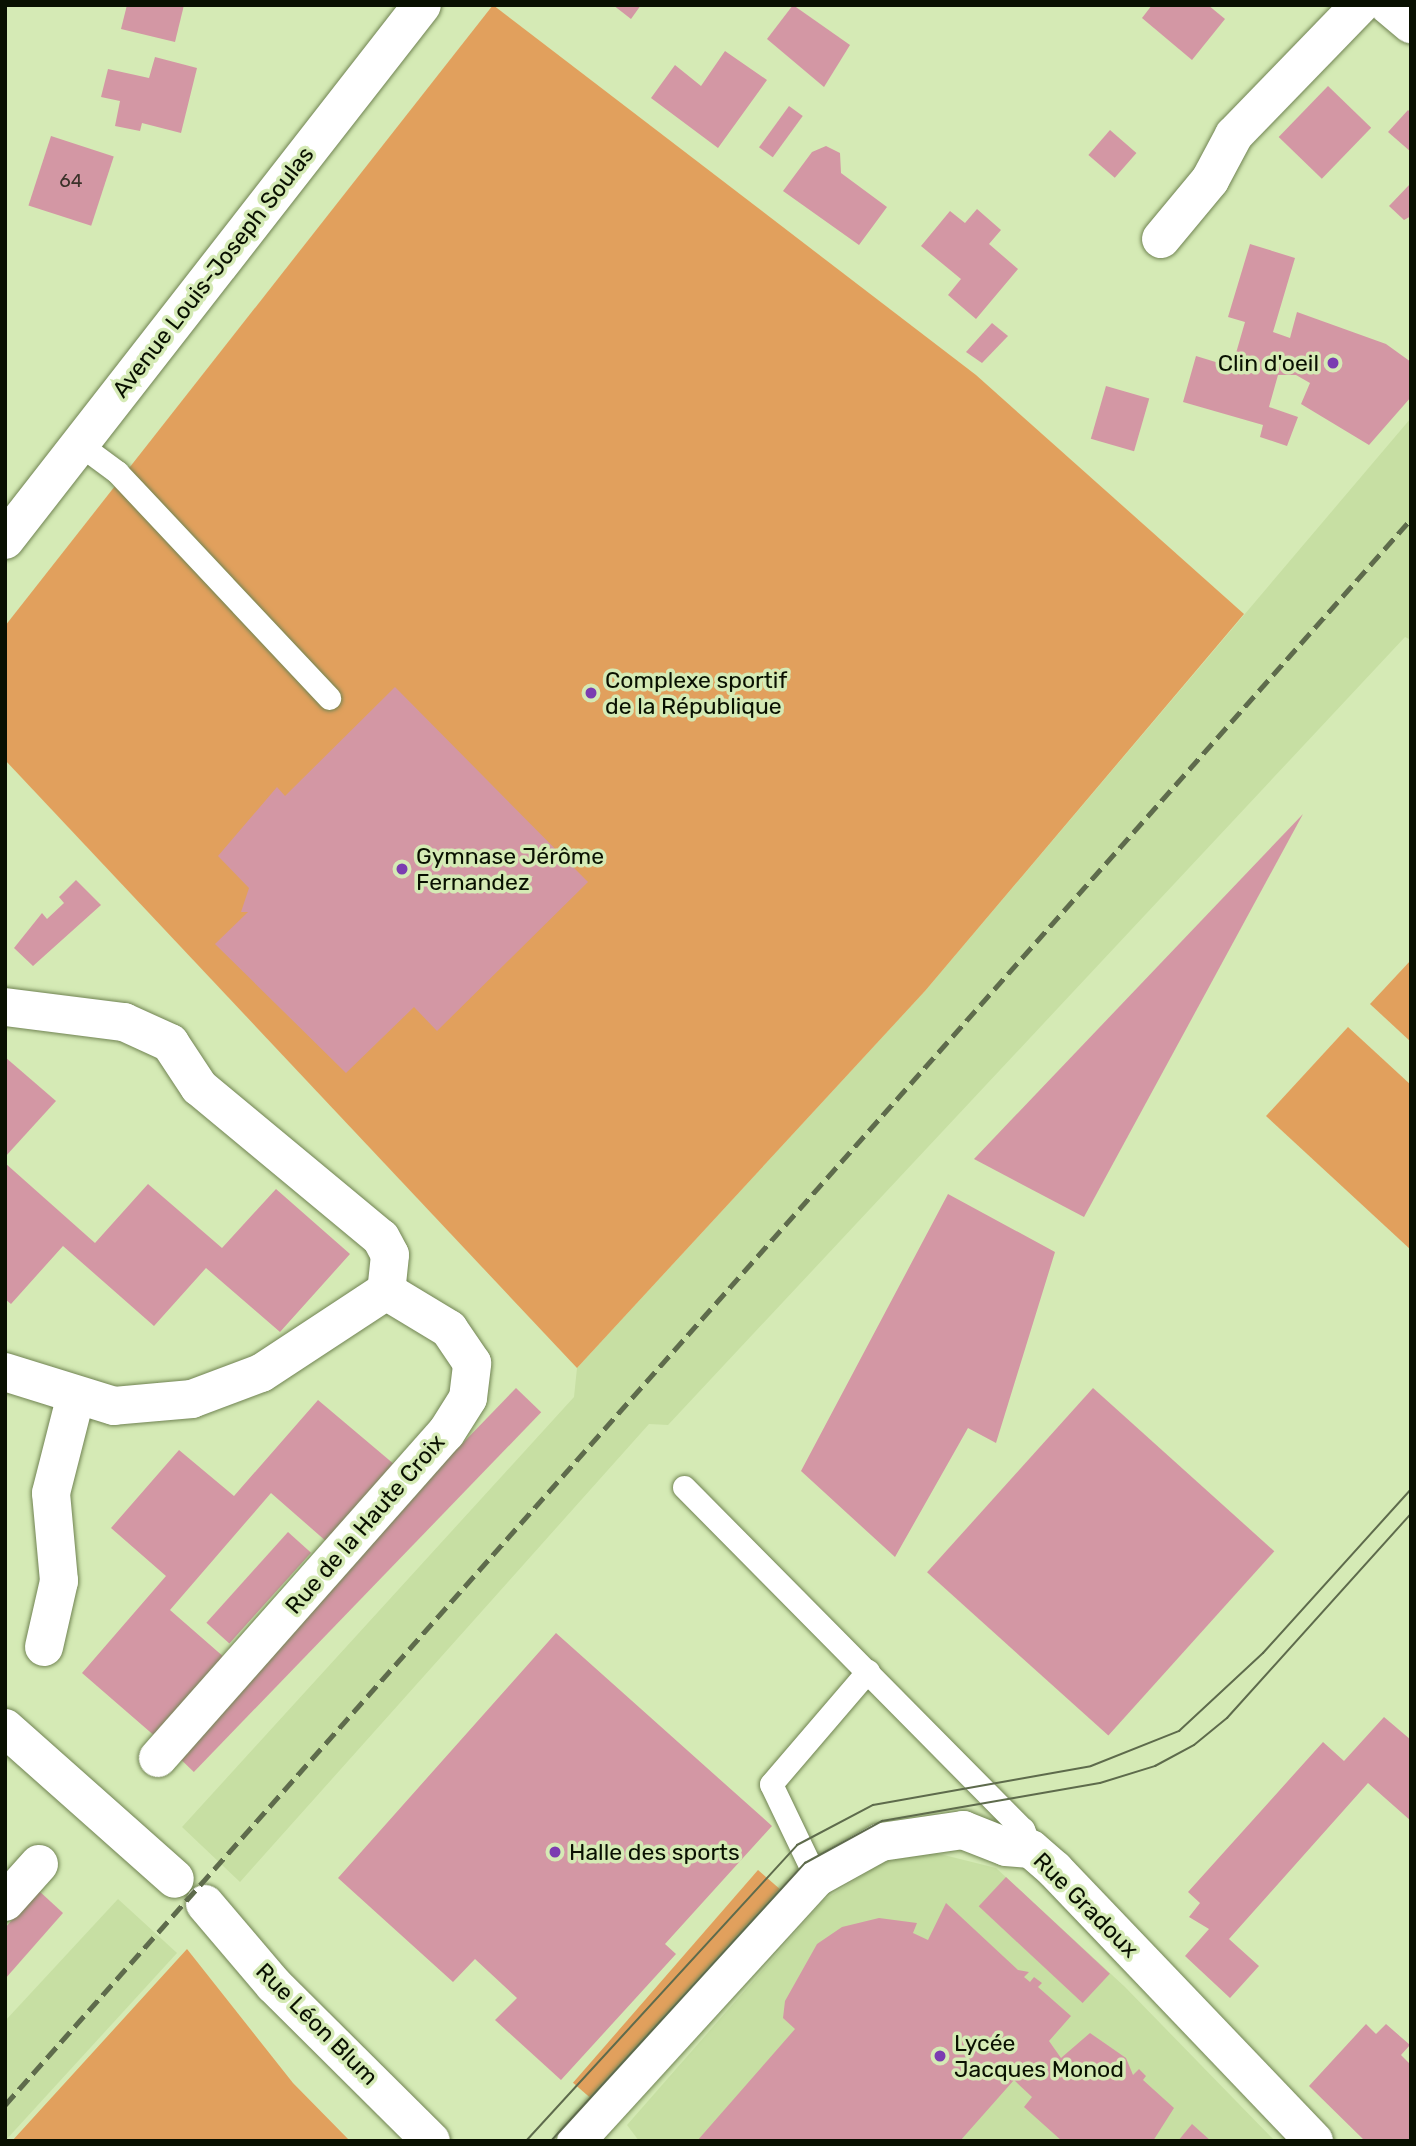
<!DOCTYPE html>
<html>
<head>
<meta charset="utf-8">
<style>
	body { margin:0 }
	#map { position:relative; width:1416px; height:2146px; overflow:hidden; background:#d5eab5; font-family:Rubik,sans-serif }
	div>[style] { position:absolute }
	[style*='--x'] { left:calc(var(--x)*1px); top:calc(var(--y)*1px); width:calc(var(--w)*1px); rotate:calc(var(--a)*1deg) }
	.built>* { inset:0; background:#c7dfa3 }
	.green>* { inset:0; background:#e1a05d; transform-origin:0 0 }
	.building>* { inset:0; background:#d397a4; transform-origin:0 0 }
	.roads { filter:drop-shadow(0 0 2px #708352) drop-shadow(0 0 2px #708352) }
	.service>* { height:23px; margin:-11.5px; padding:0 11.5px; transform-origin:11.5px; border-radius:11.5px; background:#fff }
	.minor>* { height:38px; margin:-19px; padding:0 19px; transform-origin:19px; border-radius:19px; background:#fff }
	.secondary>* { height:38px; margin:-19px; padding:0 19px; transform-origin:19px; border-radius:19px; background:#fff }
	.tram>* { height:2px; margin:-1px; padding:0 1px; transform-origin:1px; border-radius:1px; background:#5e6b4c }
	.rail>* { height:5px; margin-top:-2.5px; transform-origin:0; background:repeating-linear-gradient(90deg,#5e6b4c 0 14px,transparent 0 21px) }
	.dots>* { width:19px; height:19px; translate:-50% -50%; box-sizing:border-box; border:4px solid #d5eab5; border-radius:50% }
	span { translate:-50% -50%; white-space:nowrap; text-align:center; line-height:1.15; -webkit-text-stroke:7px #d5eab5; paint-order:stroke }
	.number-label { font-size:19px; color:#3c322a }
	.number-label span { -webkit-text-stroke-width:0 }
	.street-label { font-size:23px; color:#091001 }
	.poi-label { font-size:23px; color:#091001 }
	.right { translate:-100% -50%; text-align:right }
	.left { translate:0 -50%; text-align:left }
	.frame { position:absolute; inset:0; border:7px solid #091001; pointer-events:none }
</style>
</head>
<body>
<div id="map">
	<div class="built">
		<div style="clip-path:polygon(1411px 418px,1411px 640px,1405px 637px,668px 1425px,649px 1424px,240px 1882px,182px 1827px,574px 1397px,577px 1368px,925px 991px)"></div>
		<div style="clip-path:polygon(936px 1853px,996px 1868px,1125px 1987px,1275px 2141px,639px 2141px,627px 2125px,824px 1900px,885px 1861px)"></div>
		<div style="clip-path:polygon(118px 1899px,177px 1953px,5px 2141px,5px 2021px)"></div>
	</div>
	<div class="green">
		<div style="clip-path:polygon(493px 5px,976px 375px,1244px 614px,925px 991px,577px 1368px,5px 760px,5px 626px)"></div>
		<div style="clip-path:polygon(1411px 960px,1411px 1042px,1370px 1004px)"></div>
		<div style="clip-path:polygon(1348px 1027px,1411px 1085px,1411px 1250px,1266px 1116px)"></div>
		<div style="left:758px;top:1870px;width:35px;height:282px;rotate:41deg"></div>
		<div style="clip-path:polygon(187px 1949px,293px 2083px,350px 2141px,12px 2141px)"></div>
	</div>
	<div class="building">
		<div style="clip-path:polygon(127px 5px,184px 5px,175px 42px,121px 29px)"></div>
		<div style="clip-path:polygon(613px 5px,641px 5px,631px 19px)"></div>
		<div style="clip-path:polygon(793px 5px,850px 45px,824px 87px,767px 39px)"></div>
		<div style="clip-path:polygon(1152px 5px,1208px 5px,1225px 19px,1192px 60px,1142px 18px)"></div>
		<div style="clip-path:polygon(725px 51px,767px 80px,718px 148px,651px 98px,675px 65px,701px 86px)"></div>
		<div style="clip-path:polygon(155px 57px,197px 68px,181px 133px,142px 123px,140px 131px,115px 126px,120px 101px,101px 97px,108px 69px,149px 78px)"></div>
		<div style="left:1328px;top:86px;width:60px;height:71px;rotate:44deg"></div>
		<div style="left:789px;top:106px;width:17px;height:51px;rotate:36deg"></div>
		<div style="clip-path:polygon(1408px 110px,1411px 113px,1411px 152px,1388px 132px)"></div>
		<div style="left:1110px;top:130px;width:35px;height:33px;rotate:41deg"></div>
		<div style="left:51px;top:136px;width:66px;height:73px;rotate:18deg"></div>
		<div style="clip-path:polygon(826px 146px,840px 153px,841px 173px,887px 207px,859px 245px,783px 191px,812px 152px)"></div>
		<div style="clip-path:polygon(1411px 183px,1411px 216px,1404px 220px,1389px 206px)"></div>
		<div style="clip-path:polygon(977px 209px,1001px 230px,989px 244px,1018px 269px,976px 319px,948px 295px,961px 279px,921px 246px,950px 211px,965px 223px)"></div>
		<div style="clip-path:polygon(1250px 244px,1295px 258px,1273px 332px,1290px 338px,1297px 312px,1386px 344px,1411px 362px,1411px 397px,1369px 445px,1301px 404px,1310px 383px,1296px 375px,1278px 375px,1269px 407px,1298px 417px,1287px 446px,1260px 437px,1263px 425px,1183px 402px,1196px 356px,1232px 367px,1245px 322px,1228px 317px)"></div>
		<div style="clip-path:polygon(992px 323px,1008px 336px,982px 363px,966px 352px)"></div>
		<div style="left:1106px;top:386px;width:45px;height:55px;rotate:16deg"></div>
		<div style="clip-path:polygon(395px 687px,588px 882px,437px 1031px,414px 1007px,346px 1073px,215px 944px,248px 912px,241px 912px,249px 888px,218px 856px,277px 787px,285px 796px)"></div>
		<div style="clip-path:polygon(1303px 814px,1084px 1217px,974px 1159px)"></div>
		<div style="clip-path:polygon(76px 880px,101px 905px,33px 966px,14px 948px,42px 913px,47px 919px,64px 903px,59px 897px)"></div>
		<div style="clip-path:polygon(5px 1057px,56px 1101px,5px 1157px)"></div>
		<div style="clip-path:polygon(5px 1163px,95px 1243px,148px 1184px,222px 1248px,276px 1189px,350px 1254px,280px 1332px,206px 1268px,154px 1326px,63px 1246px,11px 1304px,5px 1299px)"></div>
		<div style="clip-path:polygon(948px 1194px,1055px 1252px,996px 1443px,968px 1428px,895px 1557px,801px 1471px)"></div>
		<div style="left:516px;top:1388px;width:35px;height:500px;rotate:44deg"></div>
		<div style="left:1093px;top:1388px;width:244px;height:248px;rotate:42deg"></div>
		<div style="clip-path:polygon(318px 1400px,395px 1465px,327px 1542px,271px 1493px,170px 1610px,225px 1658px,157px 1738px,82px 1673px,166px 1576px,111px 1528px,179px 1450px,234px 1496px)"></div>
		<div style="left:288px;top:1532px;width:31px;height:122px;rotate:42deg"></div>
		<div style="clip-path:polygon(556px 1633px,772px 1826px,665px 1944px,676px 1954px,561px 2080px,495px 2020px,517px 1998px,475px 1959px,453px 1982px,338px 1878px)"></div>
		<div style="clip-path:polygon(1384px 1717px,1411px 1740px,1411px 1821px,1368px 1783px,1229px 1939px,1259px 1966px,1230px 1998px,1185px 1956px,1209px 1929px,1189px 1917px,1200px 1903px,1188px 1892px,1323px 1742px,1344px 1761px)"></div>
		<div style="left:1006px;top:1877px;width:142px;height:40px;rotate:43deg"></div>
		<div style="clip-path:polygon(38px 1890px,63px 1913px,5px 1979px,5px 1928px)"></div>
		<div style="clip-path:polygon(946px 1903px,1018px 1970px,1029px 1972px,1024px 1977px,1030px 1982px,1034px 1977px,1042px 1983px,1038px 1987px,1071px 2016px,1049px 2041px,1061px 2058px,1090px 2033px,1126px 2058px,1133px 2075px,1139px 2069px,1146px 2076px,1143px 2080px,1174px 2108px,1153px 2141px,1062px 2141px,1024px 2107px,1032px 2097px,1014px 2080px,960px 2141px,697px 2141px,795px 2029px,783px 2018px,785px 2001px,817px 1944px,842px 1927px,879px 1918px,917px 1923px,913px 1933px,928px 1940px)"></div>
		<div style="clip-path:polygon(1366px 2024px,1376px 2034px,1386px 2024px,1410px 2045px,1401px 2055px,1411px 2065px,1411px 2141px,1365px 2141px,1309px 2086px)"></div>
		<div style="clip-path:polygon(1192px 2124px,1211px 2141px,1178px 2141px)"></div>
	</div>
	<div class="roads">
		<div class="service">
			<div style="--x:78;--y:443;--w:49;--a:36.6"></div>
			<div style="--x:117;--y:472;--w:310;--a:46.8"></div>
			<div style="--x:684;--y:1487;--w:482;--a:45.3"></div>
			<div style="--x:1023;--y:1829;--w:22;--a:68"></div>
			<div style="--x:816;--y:1878;--w:104;--a:-115.6"></div>
			<div style="--x:771;--y:1784;--w:149;--a:-49.4"></div>
		</div>
		<div class="minor">
			<div style="--x:1388;--y:5;--w:30;--a:40"></div>
			<div style="--x:1161;--y:239;--w:77;--a:-50.3"></div>
			<div style="--x:1210;--y:180;--w:51;--a:-61.9"></div>
			<div style="--x:1234;--y:135;--w:181;--a:-45.9"></div>
			<div style="--x:5;--y:1007;--w:120;--a:7.2"></div>
			<div style="--x:124;--y:1022;--w:51;--a:24.5"></div>
			<div style="--x:170;--y:1043;--w:53;--a:56.6"></div>
			<div style="--x:199;--y:1087;--w:236;--a:39.7"></div>
			<div style="--x:381;--y:1238;--w:19;--a:62"></div>
			<div style="--x:390;--y:1255;--w:36;--a:96"></div>
			<div style="--x:386;--y:1291;--w:149;--a:146.7"></div>
			<div style="--x:261;--y:1373;--w:74;--a:159.4"></div>
			<div style="--x:192;--y:1399;--w:78;--a:174.9"></div>
			<div style="--x:114;--y:1406;--w:114;--a:-162.7"></div>
			<div style="--x:44;--y:1647;--w:68;--a:-77.2"></div>
			<div style="--x:59;--y:1581;--w:88;--a:-95.2"></div>
			<div style="--x:51;--y:1493;--w:97;--a:-75.7"></div>
			<div style="--x:5;--y:1728;--w:227;--a:41.6"></div>
			<div style="--x:158;--y:1758;--w:434;--a:-48.5"></div>
			<div style="--x:446;--y:1433;--w:41;--a:-57.8"></div>
			<div style="--x:468;--y:1398;--w:35;--a:-83"></div>
			<div style="--x:472;--y:1363;--w:41;--a:-124.1"></div>
			<div style="--x:449;--y:1329;--w:74;--a:-148.9"></div>
			<div style="--x:5;--y:1902;--w:51;--a:-48.2"></div>
			<div style="--x:205;--y:1904;--w:106;--a:49.6"></div>
			<div style="--x:274;--y:1985;--w:221;--a:44.8"></div>
			<div style="--x:576;--y:2141;--w:356;--a:-47.6"></div>
			<div style="--x:816;--y:1878;--w:74;--a:-29"></div>
			<div style="--x:881;--y:1842;--w:83;--a:-8.3"></div>
			<div style="--x:963;--y:1830;--w:46;--a:21.6"></div>
			<div style="--x:1006;--y:1847;--w:25;--a:5"></div>
			<div style="--x:1031;--y:1849;--w:32;--a:41"></div>
			<div style="--x:1055;--y:1870;--w:375;--a:46.3"></div>
		</div>
		<div class="secondary">
			<div style="--x:5;--y:540;--w:678;--a:-52.07"></div>
		</div>
	</div>
	<div class="tram">
		<div style="--x:526;--y:2141;--w:401;--a:-47.5"></div>
		<div style="--x:797;--y:1845;--w:86;--a:-27.8"></div>
		<div style="--x:873;--y:1805;--w:221;--a:-10.1"></div>
		<div style="--x:1091;--y:1766;--w:95;--a:-21.7"></div>
		<div style="--x:1179;--y:1731;--w:115;--a:-42.9"></div>
		<div style="--x:1263;--y:1653;--w:221;--a:-47.9"></div>
		<div style="--x:551;--y:2141;--w:377;--a:-47.6"></div>
		<div style="--x:805;--y:1863;--w:88;--a:-28.6"></div>
		<div style="--x:882;--y:1821;--w:221;--a:-9.9"></div>
		<div style="--x:1100;--y:1783;--w:58;--a:-17.2"></div>
		<div style="--x:1155;--y:1766;--w:44;--a:-28.3"></div>
		<div style="--x:1194;--y:1745;--w:43;--a:-39.3"></div>
		<div style="--x:1227;--y:1718;--w:275;--a:-48"></div>
	</div>
	<div class="rail">
		<div style="--x:5;--y:2105;--w:2119;--a:-48.44"></div>
	</div>
	<div class="dots">
		<div style="left:1333px;top:363px;background:#7b3cb1"></div>
		<div style="left:591px;top:693px;background:#7b3cb1"></div>
		<div style="left:402px;top:869px;background:#7b3cb1"></div>
		<div style="left:555px;top:1852px;background:#7b3cb1"></div>
		<div style="left:940px;top:2056px;background:#7b3cb1"></div>
	</div>
	<div class="number-label">
		<span style="left:71px;top:181px">64</span>
	</div>
	<div class="street-label">
		<span style="left:213px;top:272px;rotate:-52deg">Avenue Louis-Joseph Soulas</span>
		<span style="left:365px;top:1524px;rotate:-49deg">Rue de la Haute Croix</span>
		<span style="left:1086px;top:1905px;rotate:45deg">Rue Gradoux</span>
		<span style="left:317px;top:2024px;rotate:45deg">Rue Léon Blum</span>
	</div>
	<div class="poi-label">
		<span class="right" style="left:1319px;top:363px">Clin d'oeil</span>
		<span class="left" style="left:605px;top:693px">Complexe sportif<br>de la République</span>
		<span class="left" style="left:416px;top:869px">Gymnase Jérôme<br>Fernandez</span>
		<span class="left" style="left:569px;top:1852px">Halle des sports</span>
		<span class="left" style="left:954px;top:2056px">Lycée<br>Jacques Monod</span>
	</div>
	<div class="frame"></div>
</div>
</body>
</html>
